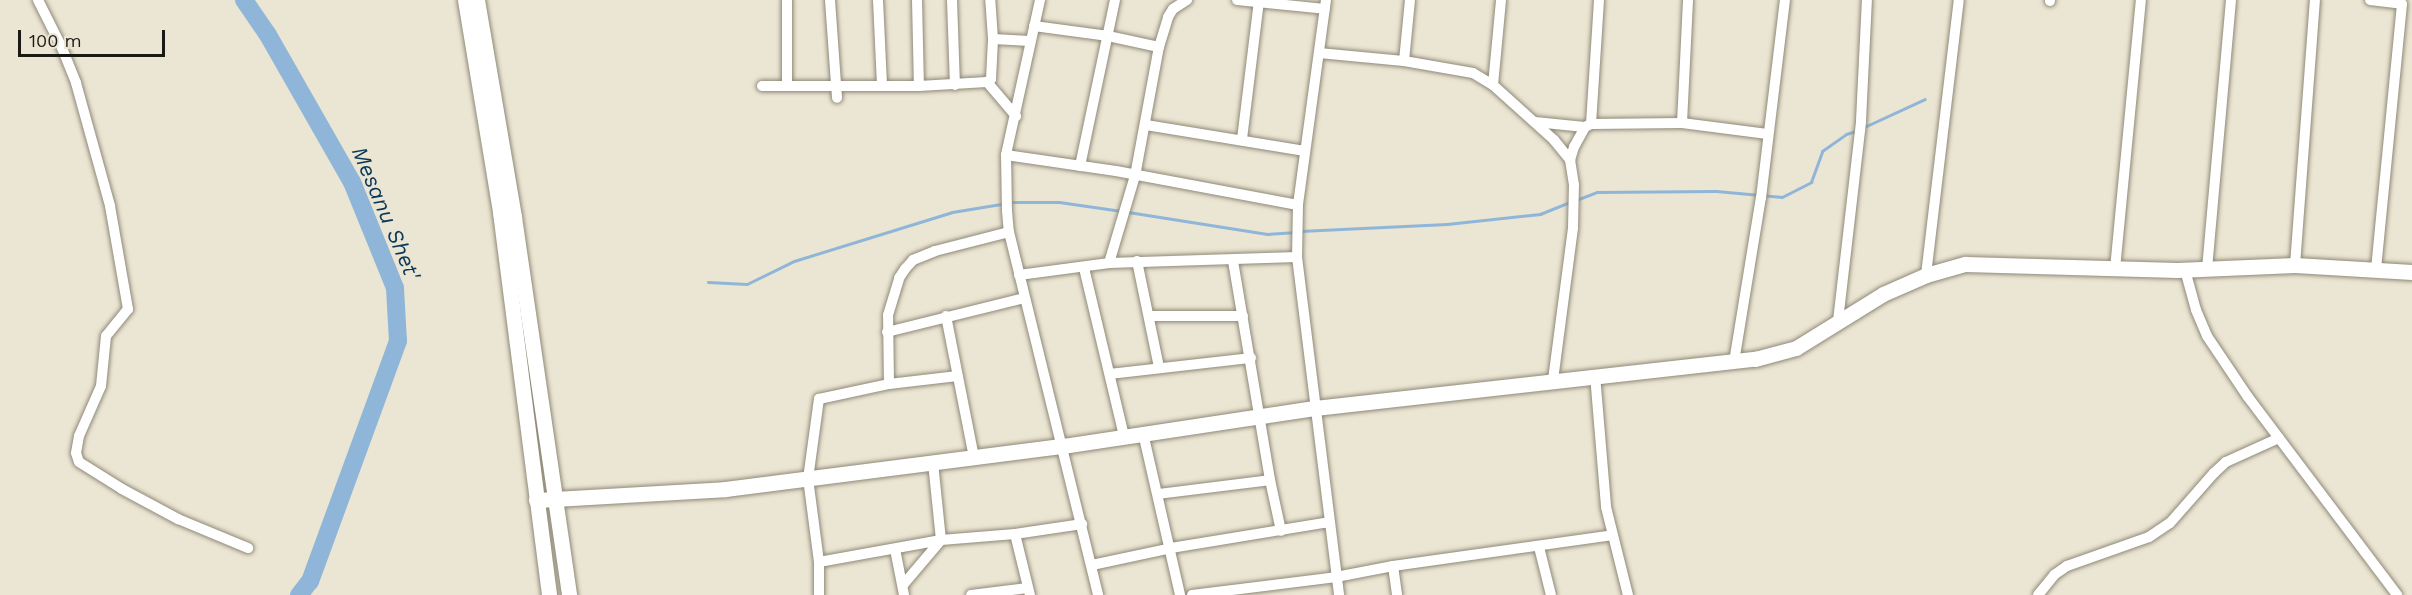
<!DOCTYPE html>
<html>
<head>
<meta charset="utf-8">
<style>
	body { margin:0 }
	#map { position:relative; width:2412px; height:595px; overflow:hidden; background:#ebe5d3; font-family:"Work Sans",sans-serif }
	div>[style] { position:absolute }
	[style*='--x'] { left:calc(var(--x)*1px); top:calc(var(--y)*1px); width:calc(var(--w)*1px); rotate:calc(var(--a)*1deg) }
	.stream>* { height:3px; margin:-1.5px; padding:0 1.5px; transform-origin:1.5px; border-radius:1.5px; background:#8fb6d8 }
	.river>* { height:18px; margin:-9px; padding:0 9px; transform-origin:9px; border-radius:9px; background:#8fb6d8 }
	.roads { filter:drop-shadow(0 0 2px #8f8979) drop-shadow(0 0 2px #8f8979) }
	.street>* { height:10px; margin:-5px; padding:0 5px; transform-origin:5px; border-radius:5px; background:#fff }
	.secondary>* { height:15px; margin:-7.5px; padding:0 7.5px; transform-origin:7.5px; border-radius:7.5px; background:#fff }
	span { translate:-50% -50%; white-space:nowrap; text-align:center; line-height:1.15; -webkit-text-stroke:4.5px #ebe5d3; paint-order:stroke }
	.water-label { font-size:22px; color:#0a3859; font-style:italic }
	.scale { position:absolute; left:18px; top:30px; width:147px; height:27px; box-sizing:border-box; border:3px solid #1b1913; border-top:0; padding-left:8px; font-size:18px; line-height:21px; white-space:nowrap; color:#1b1913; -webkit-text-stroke:4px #ebe5d3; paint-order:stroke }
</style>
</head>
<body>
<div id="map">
	<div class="stream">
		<div style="--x:1862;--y:128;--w:69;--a:-24.7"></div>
		<div style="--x:1576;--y:200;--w:22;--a:-21"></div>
		<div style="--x:1597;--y:192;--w:119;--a:-0.5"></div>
		<div style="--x:1716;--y:191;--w:66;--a:5.2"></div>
		<div style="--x:1782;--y:197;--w:33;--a:-27"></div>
		<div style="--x:1811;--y:182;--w:33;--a:-70"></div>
		<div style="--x:1822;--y:151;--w:29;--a:-35"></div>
		<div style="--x:1846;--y:134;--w:10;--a:-17"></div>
		<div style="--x:1128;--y:212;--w:141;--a:9"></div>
		<div style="--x:1267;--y:234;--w:26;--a:-4"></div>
		<div style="--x:1300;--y:231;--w:147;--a:-2.7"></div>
		<div style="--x:1447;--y:224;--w:94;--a:-6.1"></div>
		<div style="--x:1540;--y:214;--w:31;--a:-22"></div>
		<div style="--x:708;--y:282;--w:39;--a:3"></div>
		<div style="--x:747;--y:284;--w:52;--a:-26.1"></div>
		<div style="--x:794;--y:261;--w:165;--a:-17.2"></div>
		<div style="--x:952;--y:212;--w:62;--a:-9.3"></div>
		<div style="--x:1013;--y:202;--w:46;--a:0"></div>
		<div style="--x:1059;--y:202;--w:63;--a:8.3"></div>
	</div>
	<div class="river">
		<div style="--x:244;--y:0;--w:42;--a:55.6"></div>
		<div style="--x:268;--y:35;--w:169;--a:60.3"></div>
		<div style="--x:352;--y:182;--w:114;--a:67.9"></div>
		<div style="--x:395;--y:288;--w:53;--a:86.8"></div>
		<div style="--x:398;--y:341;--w:256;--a:110.1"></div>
		<div style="--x:310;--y:581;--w:18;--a:128"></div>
	</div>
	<div class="roads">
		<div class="street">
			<div style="--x:38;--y:0;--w:54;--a:63.4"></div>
			<div style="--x:62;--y:48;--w:38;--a:68"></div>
			<div style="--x:76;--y:83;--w:128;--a:74.5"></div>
			<div style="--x:110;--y:206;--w:105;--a:80.1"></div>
			<div style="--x:128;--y:309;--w:35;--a:129"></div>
			<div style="--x:106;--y:336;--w:50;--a:95.7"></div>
			<div style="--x:101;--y:386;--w:55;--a:113.7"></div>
			<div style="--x:79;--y:436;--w:17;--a:100"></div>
			<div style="--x:76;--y:453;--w:9;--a:72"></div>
			<div style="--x:79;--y:462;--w:51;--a:32.1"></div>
			<div style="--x:122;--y:489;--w:64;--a:28.2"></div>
			<div style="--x:178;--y:519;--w:76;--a:22.5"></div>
			<div style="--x:787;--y:0;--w:85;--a:90"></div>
			<div style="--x:830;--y:0;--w:98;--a:85.9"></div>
			<div style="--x:878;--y:0;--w:86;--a:87.3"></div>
			<div style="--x:917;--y:0;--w:86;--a:88.7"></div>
			<div style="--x:952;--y:0;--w:85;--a:88"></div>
			<div style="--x:1040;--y:0;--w:159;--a:102.4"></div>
			<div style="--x:1006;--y:155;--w:56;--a:89"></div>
			<div style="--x:1007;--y:211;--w:21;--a:85"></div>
			<div style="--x:1009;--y:232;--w:374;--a:76.2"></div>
			<div style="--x:1237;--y:0;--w:88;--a:5.8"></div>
			<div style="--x:1326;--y:0;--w:207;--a:97.8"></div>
			<div style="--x:1298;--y:205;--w:52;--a:91.1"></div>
			<div style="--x:1297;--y:257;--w:341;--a:82.9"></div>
			<div style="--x:2370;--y:0;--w:32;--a:7"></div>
			<div style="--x:2402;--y:4;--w:266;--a:95.6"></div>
			<div style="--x:2050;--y:1;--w:1;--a:-90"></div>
			<div style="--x:1034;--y:26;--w:75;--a:7.7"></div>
			<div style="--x:1108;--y:36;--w:52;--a:12.2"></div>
			<div style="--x:993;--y:39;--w:37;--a:3"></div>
			<div style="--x:1319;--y:53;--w:85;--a:5.4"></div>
			<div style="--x:1404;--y:61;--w:70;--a:9.9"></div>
			<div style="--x:1473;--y:73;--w:23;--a:31"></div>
			<div style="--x:1493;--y:85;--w:82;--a:42"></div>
			<div style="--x:1554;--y:140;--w:26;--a:51"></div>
			<div style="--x:1404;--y:61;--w:61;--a:-84.4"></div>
			<div style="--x:987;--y:82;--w:45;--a:49.5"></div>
			<div style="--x:1493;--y:85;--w:85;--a:-84.6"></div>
			<div style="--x:762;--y:86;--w:157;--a:0"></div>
			<div style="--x:919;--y:86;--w:68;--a:-3.4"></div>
			<div style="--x:987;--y:82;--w:5;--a:-37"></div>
			<div style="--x:991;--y:79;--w:40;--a:-87.1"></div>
			<div style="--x:993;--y:39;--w:39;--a:-94"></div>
			<div style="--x:1535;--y:122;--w:50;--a:5.7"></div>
			<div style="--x:1682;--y:123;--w:123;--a:-87.2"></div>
			<div style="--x:1591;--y:124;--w:124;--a:-86.3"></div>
			<div style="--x:1146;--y:125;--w:161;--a:9.3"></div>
			<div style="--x:1242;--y:139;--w:140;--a:-83"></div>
			<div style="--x:1006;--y:155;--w:111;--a:8.3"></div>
			<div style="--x:1116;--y:171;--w:185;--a:10.6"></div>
			<div style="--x:1080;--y:166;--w:170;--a:-78.1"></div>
			<div style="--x:1137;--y:261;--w:108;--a:78.3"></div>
			<div style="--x:1233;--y:261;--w:222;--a:80.4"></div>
			<div style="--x:1270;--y:480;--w:52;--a:77.8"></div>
			<div style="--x:1109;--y:263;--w:91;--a:-73.4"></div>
			<div style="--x:1135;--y:176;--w:131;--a:-79.5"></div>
			<div style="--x:1159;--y:47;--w:31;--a:-73"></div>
			<div style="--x:1168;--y:17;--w:9;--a:-58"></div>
			<div style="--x:1173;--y:9;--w:17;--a:-33"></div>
			<div style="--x:2295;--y:265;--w:266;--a:-85.7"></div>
			<div style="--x:1084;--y:268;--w:173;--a:76.6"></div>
			<div style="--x:2115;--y:269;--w:270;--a:-84.5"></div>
			<div style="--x:2207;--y:269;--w:270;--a:-84.9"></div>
			<div style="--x:2185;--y:270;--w:41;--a:74.6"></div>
			<div style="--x:2196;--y:310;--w:28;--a:67"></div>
			<div style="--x:2207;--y:336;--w:73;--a:56.1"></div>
			<div style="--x:2248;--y:397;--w:248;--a:53"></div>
			<div style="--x:1019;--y:275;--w:91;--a:-7.6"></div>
			<div style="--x:1109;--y:263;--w:188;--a:-1.8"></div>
			<div style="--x:1926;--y:275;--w:277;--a:-83.2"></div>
			<div style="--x:946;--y:316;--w:144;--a:78.8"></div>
			<div style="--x:1150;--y:316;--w:93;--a:0"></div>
			<div style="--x:1838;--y:321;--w:201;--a:-83.4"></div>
			<div style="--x:1861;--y:121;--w:121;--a:-87.2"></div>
			<div style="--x:887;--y:332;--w:141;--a:-13.9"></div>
			<div style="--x:1734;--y:362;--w:166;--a:-80.7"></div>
			<div style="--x:1761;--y:198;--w:199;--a:-83.1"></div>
			<div style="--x:1110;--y:374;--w:142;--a:-6.5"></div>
			<div style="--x:1595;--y:375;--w:132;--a:85.2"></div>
			<div style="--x:1606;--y:507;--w:91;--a:76"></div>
			<div style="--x:1553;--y:380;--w:153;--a:-82.5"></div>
			<div style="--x:1573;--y:228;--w:43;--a:-88.7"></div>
			<div style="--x:1574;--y:185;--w:25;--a:-99"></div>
			<div style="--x:1570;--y:160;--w:14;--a:-73"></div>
			<div style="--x:1574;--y:147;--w:23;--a:-61"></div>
			<div style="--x:1585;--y:127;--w:7;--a:-27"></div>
			<div style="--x:1591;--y:124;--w:91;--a:-0.6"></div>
			<div style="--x:1682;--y:123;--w:86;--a:7.4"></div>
			<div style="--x:889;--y:384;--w:69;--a:-90.8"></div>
			<div style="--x:888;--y:315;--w:39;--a:-73"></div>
			<div style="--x:899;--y:278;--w:11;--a:-56"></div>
			<div style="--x:905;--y:269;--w:12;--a:-48"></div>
			<div style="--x:913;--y:260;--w:24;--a:-22"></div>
			<div style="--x:935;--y:251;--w:76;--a:-14.4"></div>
			<div style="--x:1143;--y:433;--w:166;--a:77.1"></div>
			<div style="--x:1158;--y:494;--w:113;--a:-7.1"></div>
			<div style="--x:1015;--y:534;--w:63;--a:76.2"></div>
			<div style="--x:1539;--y:547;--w:49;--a:76"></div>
			<div style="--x:895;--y:549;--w:47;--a:78.9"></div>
			<div style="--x:819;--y:562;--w:124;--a:-10.2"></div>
			<div style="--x:941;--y:540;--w:74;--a:-4.6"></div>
			<div style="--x:1015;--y:534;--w:68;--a:-8.5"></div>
			<div style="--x:1092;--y:565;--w:81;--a:-12.1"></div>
			<div style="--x:1171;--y:548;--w:160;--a:-9.3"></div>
			<div style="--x:1393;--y:566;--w:29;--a:82"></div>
			<div style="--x:903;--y:585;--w:59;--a:-49.8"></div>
			<div style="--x:941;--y:540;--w:78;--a:-95.9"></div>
			<div style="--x:819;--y:595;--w:33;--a:-90"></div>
			<div style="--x:819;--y:562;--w:84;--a:-97.5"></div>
			<div style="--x:808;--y:479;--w:81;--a:-82.2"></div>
			<div style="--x:819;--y:399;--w:72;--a:-12.1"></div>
			<div style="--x:889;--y:384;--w:69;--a:-6.6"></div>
			<div style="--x:971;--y:595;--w:57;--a:-7"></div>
			<div style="--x:1192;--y:595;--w:145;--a:-7.1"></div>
			<div style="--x:1336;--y:577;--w:58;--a:-10.9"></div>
			<div style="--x:1393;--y:566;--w:222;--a:-8"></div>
			<div style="--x:2038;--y:595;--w:26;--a:-51"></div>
			<div style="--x:2054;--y:575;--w:16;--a:-35"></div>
			<div style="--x:2067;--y:566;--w:87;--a:-19.5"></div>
			<div style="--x:2149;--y:537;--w:25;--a:-34"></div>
			<div style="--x:2170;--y:523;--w:67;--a:-48.7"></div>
			<div style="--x:2214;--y:473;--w:16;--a:-43"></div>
			<div style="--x:2226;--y:462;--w:58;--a:-24.4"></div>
		</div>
		<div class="secondary">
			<div style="--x:465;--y:0;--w:215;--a:80.6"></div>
			<div style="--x:500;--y:212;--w:386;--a:82.7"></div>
			<div style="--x:477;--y:0;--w:220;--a:80.3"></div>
			<div style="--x:514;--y:217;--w:382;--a:81.7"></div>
			<div style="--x:536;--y:500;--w:189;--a:-3.3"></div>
			<div style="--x:725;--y:489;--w:341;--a:-7.3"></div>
			<div style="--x:1063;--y:446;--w:255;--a:-8.6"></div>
			<div style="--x:1315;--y:408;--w:443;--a:-6.4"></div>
			<div style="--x:1755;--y:359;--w:42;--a:-15"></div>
			<div style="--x:1796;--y:348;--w:102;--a:-31.8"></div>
			<div style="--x:1883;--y:294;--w:47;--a:-23.8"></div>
			<div style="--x:1926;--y:275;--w:41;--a:-15.8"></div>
			<div style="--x:1965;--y:264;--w:212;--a:1.6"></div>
			<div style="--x:2177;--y:270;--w:118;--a:-2.4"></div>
			<div style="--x:2295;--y:265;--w:117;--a:3.4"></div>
		</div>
	</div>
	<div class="water-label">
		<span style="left:386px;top:213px;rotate:67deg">Mesanu Shet'</span>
	</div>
	<div class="scale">100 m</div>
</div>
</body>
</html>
